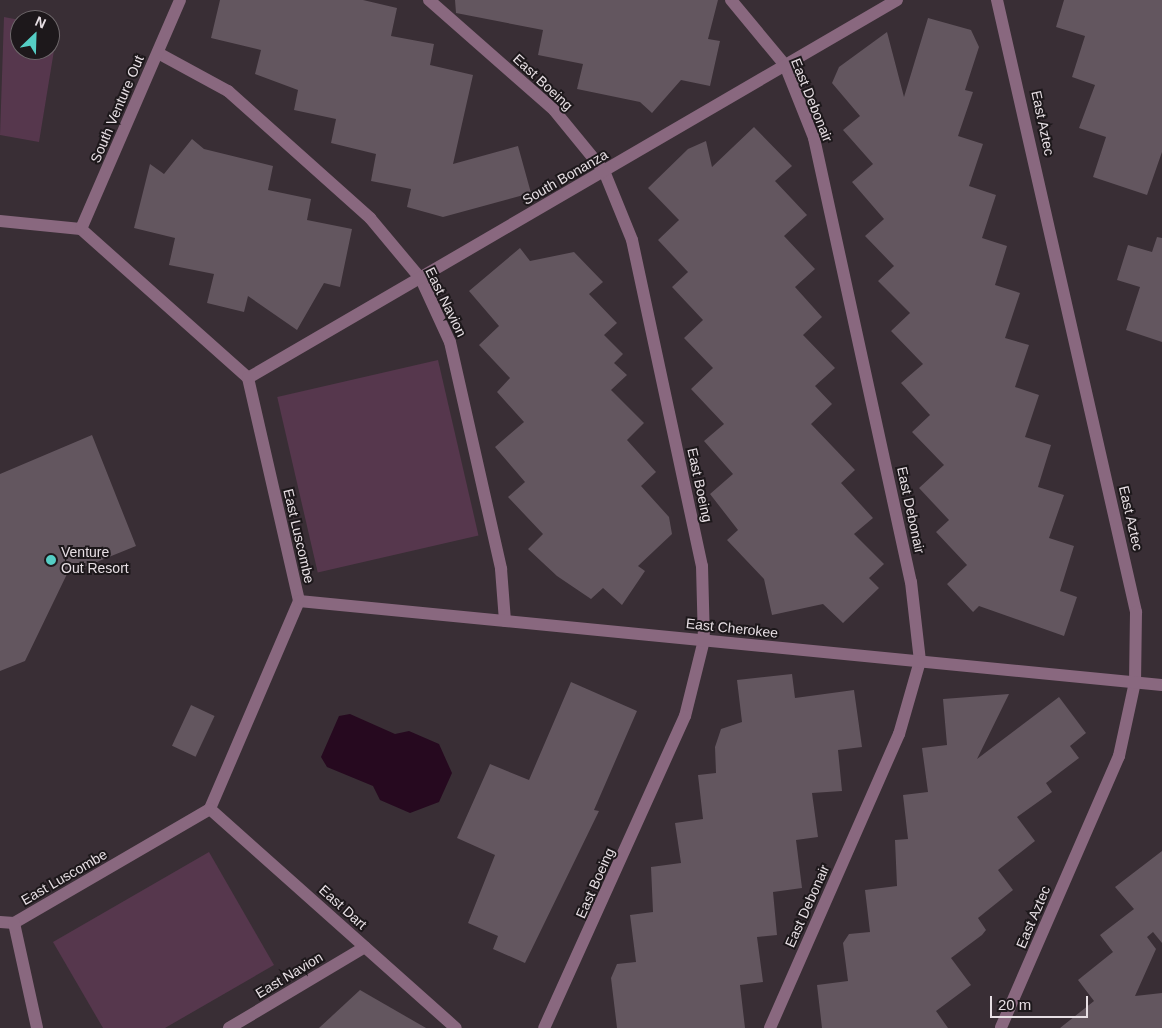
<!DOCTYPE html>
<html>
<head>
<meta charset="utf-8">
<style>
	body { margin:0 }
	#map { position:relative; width:1162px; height:1028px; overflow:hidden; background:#392e35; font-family:Arial,sans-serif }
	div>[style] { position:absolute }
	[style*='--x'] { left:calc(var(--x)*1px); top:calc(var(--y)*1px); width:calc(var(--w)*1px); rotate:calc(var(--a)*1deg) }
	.green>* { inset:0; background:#56374d; transform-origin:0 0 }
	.water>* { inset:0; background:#26091f }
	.building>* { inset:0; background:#63565f; transform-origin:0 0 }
	.minor>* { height:12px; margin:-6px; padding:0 6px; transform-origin:6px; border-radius:6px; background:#89687f }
	.dots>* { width:14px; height:14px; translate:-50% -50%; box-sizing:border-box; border:2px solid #1d181b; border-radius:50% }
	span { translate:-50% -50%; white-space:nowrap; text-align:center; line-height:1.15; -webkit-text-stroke:4px #1d181b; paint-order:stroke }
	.street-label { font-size:14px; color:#e7dfe4 }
	.poi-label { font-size:14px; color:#e7dfe4 }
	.left { translate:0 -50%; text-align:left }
	.north { position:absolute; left:10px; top:10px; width:50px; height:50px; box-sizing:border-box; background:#1d181b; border:1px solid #6e686b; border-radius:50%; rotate:24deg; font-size:14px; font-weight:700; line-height:20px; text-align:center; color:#e7dfe4 }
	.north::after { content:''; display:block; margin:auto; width:18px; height:22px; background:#55cec5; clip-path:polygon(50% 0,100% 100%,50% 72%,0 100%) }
	.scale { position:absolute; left:990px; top:996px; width:98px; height:22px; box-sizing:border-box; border:2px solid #e7dfe4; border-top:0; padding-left:6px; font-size:15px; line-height:18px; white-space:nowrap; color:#e7dfe4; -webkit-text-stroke:4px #1d181b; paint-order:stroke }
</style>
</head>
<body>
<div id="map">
	<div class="green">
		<div style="clip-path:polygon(4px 17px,20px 20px,20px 50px,50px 50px,50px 25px,58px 26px,39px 142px,0 135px)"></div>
		<div style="left:438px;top:360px;width:180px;height:165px;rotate:77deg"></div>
		<div style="clip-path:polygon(209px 852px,274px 965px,165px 1028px,103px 1028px,53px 942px)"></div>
	</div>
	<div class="water">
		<div style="clip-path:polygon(350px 714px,395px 734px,409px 731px,439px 744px,452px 773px,439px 802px,410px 813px,380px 800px,373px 786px,327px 767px,321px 757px,339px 716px)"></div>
	</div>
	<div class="building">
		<div style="clip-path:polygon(220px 0,363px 0,397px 8px,391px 36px,434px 44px,430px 65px,473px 75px,453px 164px,518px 146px,531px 193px,443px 217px,407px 207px,411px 189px,371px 181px,376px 154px,331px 143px,336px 119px,294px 110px,298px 90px,255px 74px,261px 50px,211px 38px)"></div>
		<div style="clip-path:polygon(455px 0,718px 0,708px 39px,720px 41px,710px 86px,681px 80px,652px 113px,640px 102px,577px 89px,583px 64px,538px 55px,543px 30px,456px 13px)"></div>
		<div style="clip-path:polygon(1064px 0,1162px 0,1162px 152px,1147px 195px,1093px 177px,1106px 137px,1079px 128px,1095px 85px,1072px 77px,1085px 36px,1056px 27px)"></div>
		<div style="clip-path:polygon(928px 18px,971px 30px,979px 47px,965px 90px,973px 92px,958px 136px,983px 144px,969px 186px,996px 195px,982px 238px,1007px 246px,995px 285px,1020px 293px,1005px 338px,1029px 345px,1015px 387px,1039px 395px,1025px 437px,1051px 445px,1038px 487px,1064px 495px,1049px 538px,1074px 546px,1060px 591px,1077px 597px,1064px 636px,979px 606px,973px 612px,947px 584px,967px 565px,936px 532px,949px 520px,919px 488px,944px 465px,912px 432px,930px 415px,901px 383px,923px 364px,891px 331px,910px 313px,878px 281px,894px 266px,865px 236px,884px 219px,852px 182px,873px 164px,843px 130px,860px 116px,832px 83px,839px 67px,887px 32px,904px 97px)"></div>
		<div style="clip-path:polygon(754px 127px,792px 166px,775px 181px,807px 215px,784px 236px,815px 269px,795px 287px,822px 317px,803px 335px,835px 368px,815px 386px,832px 404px,811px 424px,855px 470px,841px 483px,873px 518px,854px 534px,884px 564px,869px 578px,879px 588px,843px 623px,823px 604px,772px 615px,764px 579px,727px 540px,738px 530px,710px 494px,733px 474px,704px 441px,724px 424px,691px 389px,713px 368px,684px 338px,703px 320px,672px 287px,688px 272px,658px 240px,679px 220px,648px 188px,688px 149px,706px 141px,712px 167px)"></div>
		<div style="clip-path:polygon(192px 139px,204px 149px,273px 166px,268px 190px,311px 199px,307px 220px,352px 229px,340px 287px,324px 283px,297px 330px,248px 296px,244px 312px,207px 303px,214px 274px,169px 265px,175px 238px,134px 228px,150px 164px,164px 174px)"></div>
		<div style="clip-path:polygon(1157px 237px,1162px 238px,1162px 342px,1126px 330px,1140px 287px,1117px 280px,1128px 245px,1152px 252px)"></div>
		<div style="clip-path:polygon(520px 248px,530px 261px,574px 252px,603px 282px,589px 294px,617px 323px,604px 335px,623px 354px,614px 363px,627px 375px,611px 390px,644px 423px,627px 440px,656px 472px,641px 486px,669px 517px,672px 534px,638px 566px,645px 571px,622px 605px,603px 588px,591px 599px,557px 576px,528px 549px,543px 534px,508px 497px,525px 482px,495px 447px,524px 422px,497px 392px,510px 378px,479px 345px,499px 326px,469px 291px)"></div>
		<div style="clip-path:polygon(92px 435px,136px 546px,67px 574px,25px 661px,0 671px,0 474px)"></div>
		<div style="clip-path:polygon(792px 674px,795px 698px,854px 690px,862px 747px,838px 750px,842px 791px,812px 793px,818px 837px,796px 840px,802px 888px,773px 892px,777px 935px,757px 937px,763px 982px,740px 985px,745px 1028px,617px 1028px,611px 978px,617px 964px,636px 962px,630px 915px,653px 912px,651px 867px,681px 863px,675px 823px,703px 819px,698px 775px,716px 773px,715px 747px,721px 729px,742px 722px,737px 680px)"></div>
		<div style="clip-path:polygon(571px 682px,637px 711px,594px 810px,599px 811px,525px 963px,493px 949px,498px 936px,468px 923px,495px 855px,457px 838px,490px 764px,529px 780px)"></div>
		<div style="clip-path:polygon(1009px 694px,977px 759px,1059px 697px,1086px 733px,1070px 746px,1079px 758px,1046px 783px,1052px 792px,1017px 817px,1035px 841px,998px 870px,1013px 890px,978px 918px,986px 930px,982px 935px,951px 958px,971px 985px,936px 1011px,948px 1028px,822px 1028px,817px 985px,848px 981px,843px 943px,849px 934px,870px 932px,865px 890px,897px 886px,895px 840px,908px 839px,903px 795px,928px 792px,922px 748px,947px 745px,943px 699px)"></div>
		<div style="left:191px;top:705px;width:26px;height:45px;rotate:25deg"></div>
		<div style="clip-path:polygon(1162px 851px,1162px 943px,1153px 932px,1147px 937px,1156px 949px,1135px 996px,1162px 993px,1162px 1028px,1060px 1028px,1094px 1001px,1078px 980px,1113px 952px,1100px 935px,1134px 909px,1115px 887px)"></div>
		<div style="clip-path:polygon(360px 990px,426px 1028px,319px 1028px)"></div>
	</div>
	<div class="minor">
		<div style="--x:429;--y:0;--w:167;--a:41.3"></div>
		<div style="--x:554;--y:110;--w:79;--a:50.7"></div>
		<div style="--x:604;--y:171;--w:74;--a:67.9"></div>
		<div style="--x:632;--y:240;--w:333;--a:77.9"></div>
		<div style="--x:702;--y:566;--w:74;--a:88.5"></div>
		<div style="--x:704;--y:640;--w:78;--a:104"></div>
		<div style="--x:685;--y:716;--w:342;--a:114.3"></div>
		<div style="--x:731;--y:0;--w:85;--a:50.3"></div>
		<div style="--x:785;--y:65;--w:79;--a:68.3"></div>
		<div style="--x:814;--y:138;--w:454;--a:77.7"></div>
		<div style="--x:911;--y:582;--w:80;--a:83.5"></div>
		<div style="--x:920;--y:661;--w:76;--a:106"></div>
		<div style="--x:899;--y:734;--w:321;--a:113.7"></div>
		<div style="--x:997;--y:0;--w:628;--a:77.2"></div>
		<div style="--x:1136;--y:612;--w:70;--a:90.8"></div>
		<div style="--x:1135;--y:682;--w:76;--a:102.2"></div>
		<div style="--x:1119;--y:756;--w:296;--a:113.5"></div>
		<div style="--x:158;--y:53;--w:80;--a:28.5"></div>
		<div style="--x:228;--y:91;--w:191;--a:41.8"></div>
		<div style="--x:370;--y:218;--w:80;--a:50.1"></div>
		<div style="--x:421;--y:279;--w:69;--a:65.3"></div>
		<div style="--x:450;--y:342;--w:233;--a:77.3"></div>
		<div style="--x:501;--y:569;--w:52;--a:85.6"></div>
		<div style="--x:0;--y:221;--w:81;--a:5.6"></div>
		<div style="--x:81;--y:229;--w:224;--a:41.7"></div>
		<div style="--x:248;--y:378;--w:229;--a:77.1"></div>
		<div style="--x:299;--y:601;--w:226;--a:113.2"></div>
		<div style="--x:210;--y:809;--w:227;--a:149.8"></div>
		<div style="--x:14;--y:923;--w:14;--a:-176"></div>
		<div style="--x:81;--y:229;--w:249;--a:-66.6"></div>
		<div style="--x:248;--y:378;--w:751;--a:-30.22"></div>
		<div style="--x:299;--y:601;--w:867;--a:5.56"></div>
		<div style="--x:210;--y:809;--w:329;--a:41.7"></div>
		<div style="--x:14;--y:923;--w:107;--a:77.6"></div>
		<div style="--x:229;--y:1028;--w:158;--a:-30.8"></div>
	</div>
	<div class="dots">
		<div style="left:51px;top:560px;background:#55cec5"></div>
	</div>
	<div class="street-label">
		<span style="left:543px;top:82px;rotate:43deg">East Boeing</span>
		<span style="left:812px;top:100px;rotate:68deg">East Debonair</span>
		<span style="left:117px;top:109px;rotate:-67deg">South Venture Out</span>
		<span style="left:1043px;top:123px;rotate:78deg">East Aztec</span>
		<span style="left:565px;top:177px;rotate:-30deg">South Bonanza</span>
		<span style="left:446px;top:302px;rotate:64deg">East Navion</span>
		<span style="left:700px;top:485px;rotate:78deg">East Boeing</span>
		<span style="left:911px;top:510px;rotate:78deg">East Debonair</span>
		<span style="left:1131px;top:518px;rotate:77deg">East Aztec</span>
		<span style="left:299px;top:536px;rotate:77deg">East Luscombe</span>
		<span style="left:732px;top:628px;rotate:6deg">East Cherokee</span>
		<span style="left:64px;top:877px;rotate:-30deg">East Luscombe</span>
		<span style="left:595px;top:883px;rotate:-66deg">East Boeing</span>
		<span style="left:807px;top:906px;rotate:-66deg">East Debonair</span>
		<span style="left:343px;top:907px;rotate:42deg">East Dart</span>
		<span style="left:1033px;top:917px;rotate:-67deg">East Aztec</span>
		<span style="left:289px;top:975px;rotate:-31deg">East Navion</span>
	</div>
	<div class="poi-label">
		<span class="left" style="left:61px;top:560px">Venture<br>Out Resort</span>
	</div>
	<div class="north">N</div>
	<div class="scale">20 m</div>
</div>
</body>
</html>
